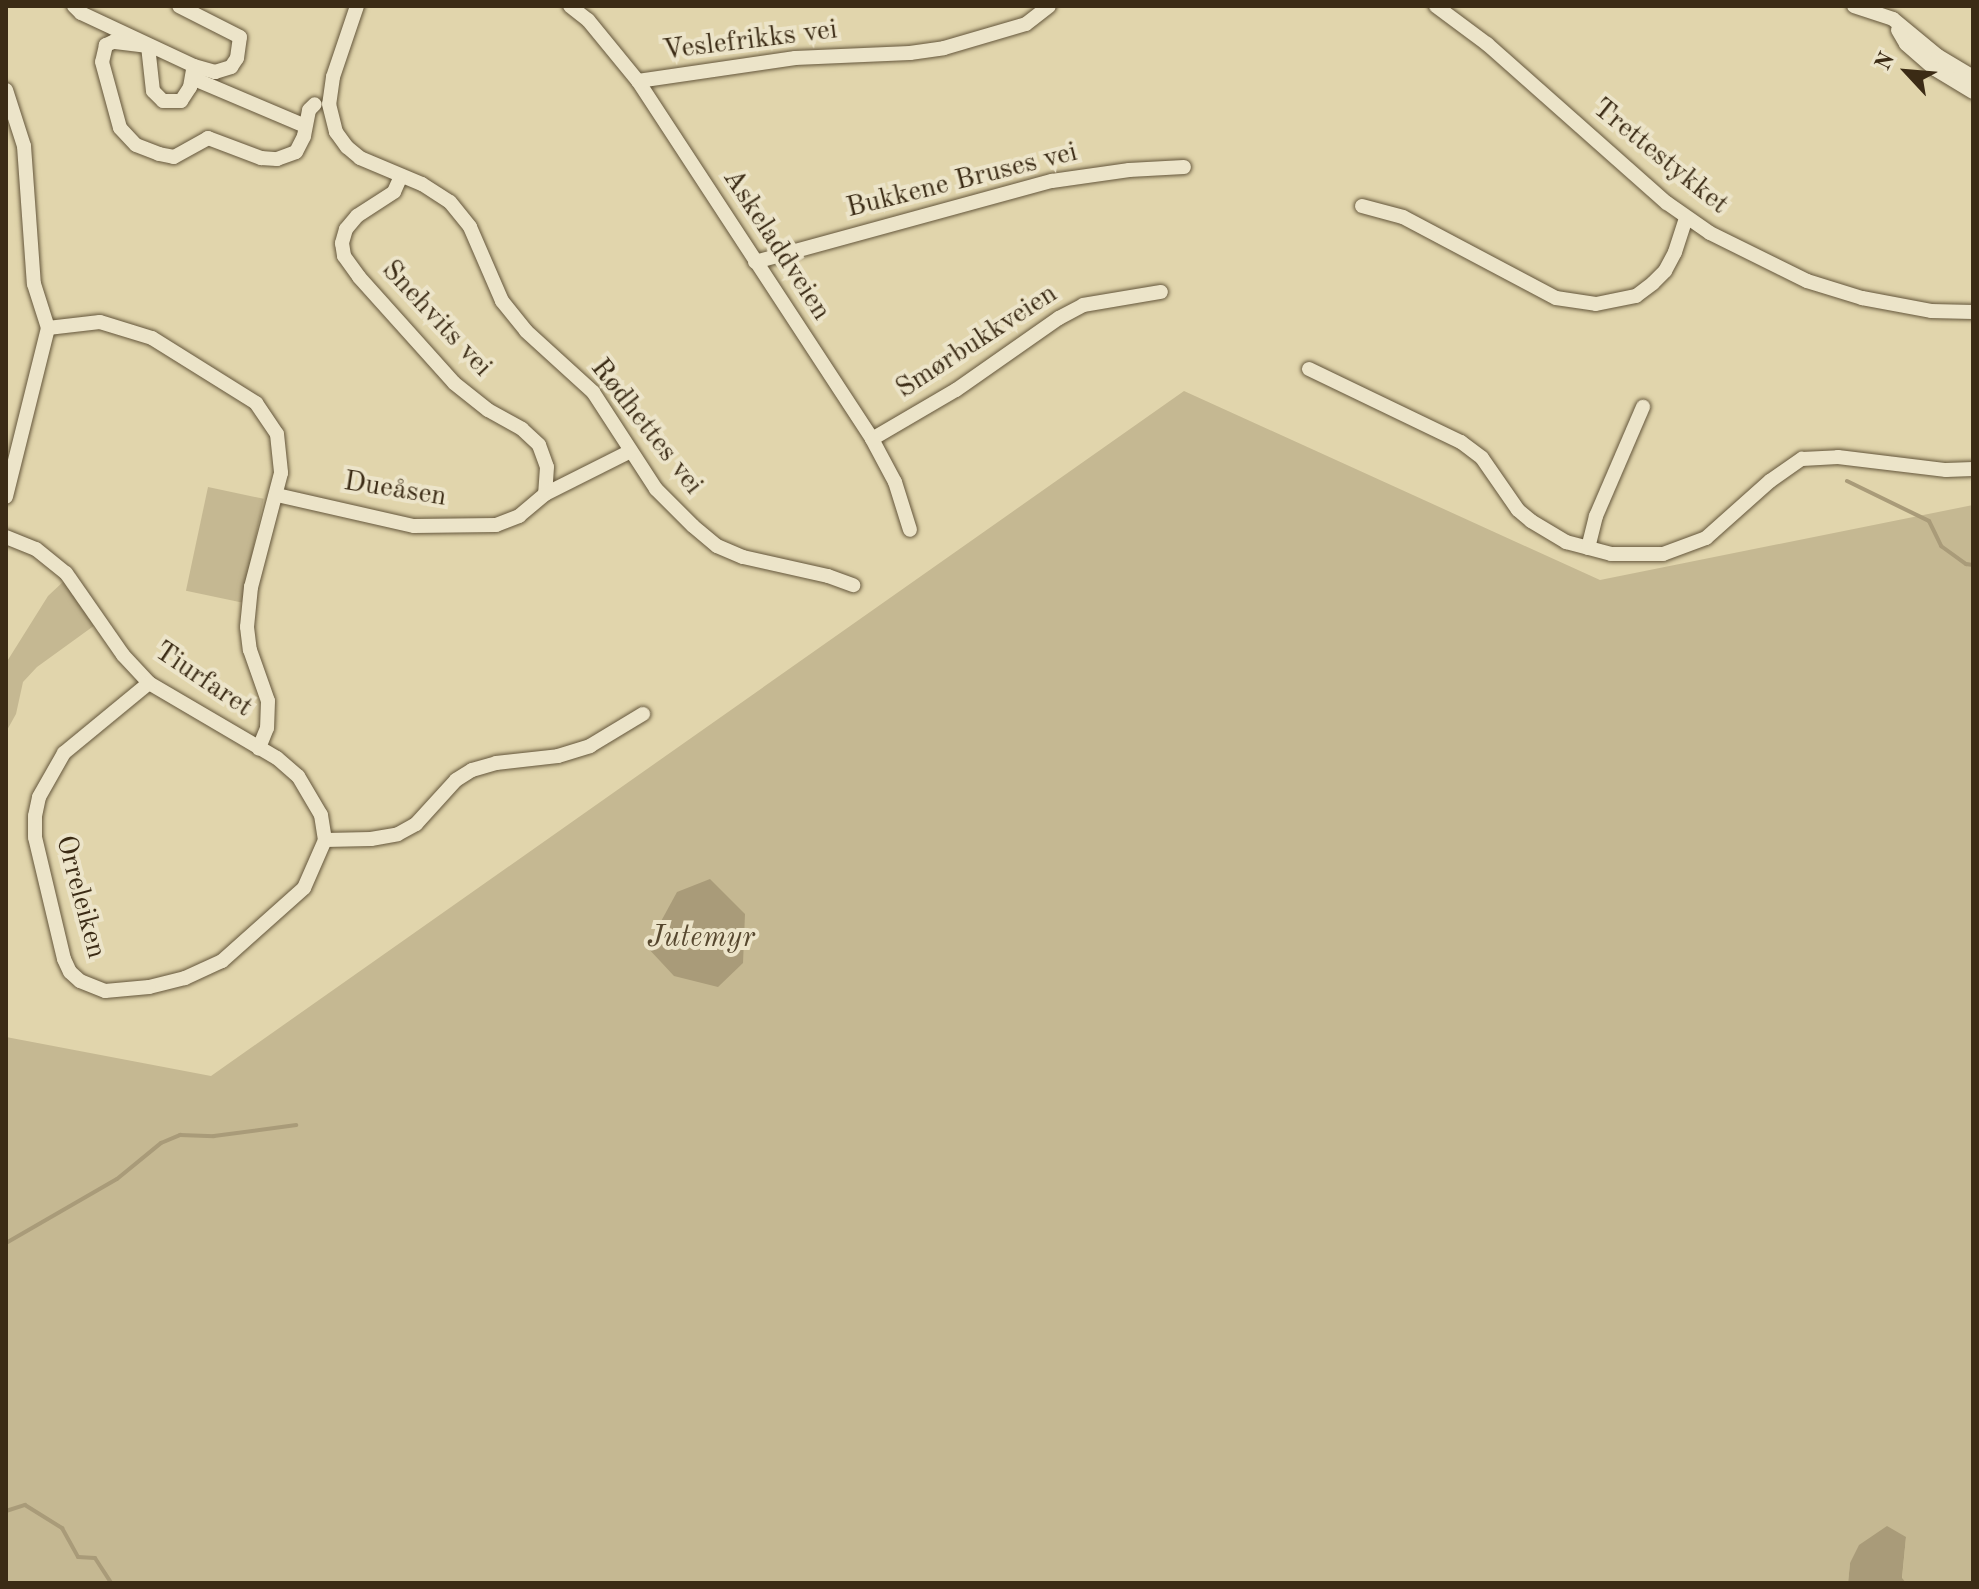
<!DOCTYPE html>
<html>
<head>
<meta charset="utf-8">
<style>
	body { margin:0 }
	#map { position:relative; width:1979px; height:1589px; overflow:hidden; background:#e1d5ac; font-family:"Old Standard TT",serif }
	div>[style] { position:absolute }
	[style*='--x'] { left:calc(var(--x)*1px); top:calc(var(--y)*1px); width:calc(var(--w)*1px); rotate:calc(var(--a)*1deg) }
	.green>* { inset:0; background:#c5b892; transform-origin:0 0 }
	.water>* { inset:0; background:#a99b79 }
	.stream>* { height:4px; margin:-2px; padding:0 2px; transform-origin:2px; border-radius:2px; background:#a99b79 }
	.roads { filter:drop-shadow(0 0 2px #64563b) drop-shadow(0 0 2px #64563b) }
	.street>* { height:14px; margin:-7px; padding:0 7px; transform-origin:7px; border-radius:7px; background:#ece4c9 }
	span { translate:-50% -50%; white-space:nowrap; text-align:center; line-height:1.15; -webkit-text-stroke:8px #ece4c9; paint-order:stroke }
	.street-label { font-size:28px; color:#3b2b15 }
	.water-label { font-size:30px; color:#56472e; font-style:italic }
	.frame { position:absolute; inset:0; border:8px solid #3b2b15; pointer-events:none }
	.north { position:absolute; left:1867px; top:32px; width:80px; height:80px; -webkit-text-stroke:6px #ece4c9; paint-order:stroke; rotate:296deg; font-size:22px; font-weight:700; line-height:32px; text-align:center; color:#3b2b15 }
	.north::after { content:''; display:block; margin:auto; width:28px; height:36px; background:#3b2b15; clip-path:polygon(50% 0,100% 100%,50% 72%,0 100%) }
</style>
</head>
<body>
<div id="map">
	<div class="green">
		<div style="clip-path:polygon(1184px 391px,1600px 580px,1973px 505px,1973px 1583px,1906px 1583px,1902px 1579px,1906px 1537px,1850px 1563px,1848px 1583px,6px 1583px,6px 1037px,211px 1076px)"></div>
		<div style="left:208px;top:487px;width:57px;height:106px;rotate:12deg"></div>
		<div style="clip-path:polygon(65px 580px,95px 625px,37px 667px,23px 682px,16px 714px,6px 732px,6px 663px,48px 596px)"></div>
	</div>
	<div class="water">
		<div style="clip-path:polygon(710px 879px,745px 914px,743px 963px,718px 987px,674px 976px,647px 947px,677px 892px)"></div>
		<div style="clip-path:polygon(1887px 1526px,1906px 1537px,1902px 1578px,1906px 1583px,1848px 1583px,1850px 1563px,1859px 1545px)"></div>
	</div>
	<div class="stream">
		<div style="--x:1847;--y:481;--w:91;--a:26"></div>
		<div style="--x:1929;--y:521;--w:28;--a:64"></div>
		<div style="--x:1941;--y:546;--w:31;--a:36"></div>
		<div style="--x:1966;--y:564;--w:7;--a:8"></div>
		<div style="--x:6;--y:1243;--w:128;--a:-30"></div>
		<div style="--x:117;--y:1179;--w:57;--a:-39.3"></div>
		<div style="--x:161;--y:1143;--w:21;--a:-23"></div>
		<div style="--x:180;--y:1135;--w:34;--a:2"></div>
		<div style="--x:214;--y:1136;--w:83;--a:-7.6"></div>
		<div style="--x:6;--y:1511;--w:20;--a:-18"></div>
		<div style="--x:25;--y:1505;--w:44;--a:31.9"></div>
		<div style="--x:62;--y:1528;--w:33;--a:61"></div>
		<div style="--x:78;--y:1557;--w:17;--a:3"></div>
		<div style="--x:95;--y:1558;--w:30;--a:57"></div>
	</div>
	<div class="roads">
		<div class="street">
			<div style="--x:74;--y:6;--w:10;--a:45"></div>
			<div style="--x:81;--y:13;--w:125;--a:25.1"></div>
			<div style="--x:194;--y:66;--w:22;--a:16"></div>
			<div style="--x:215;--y:72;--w:17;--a:-17"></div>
			<div style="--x:231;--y:67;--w:11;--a:-56"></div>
			<div style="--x:237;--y:58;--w:21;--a:-82"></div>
			<div style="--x:240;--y:37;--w:68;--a:-153.1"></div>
			<div style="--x:357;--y:6;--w:75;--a:108.7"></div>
			<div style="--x:333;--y:77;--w:27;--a:98"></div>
			<div style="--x:329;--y:104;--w:29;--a:76"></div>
			<div style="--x:336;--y:132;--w:19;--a:54"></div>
			<div style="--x:347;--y:147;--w:17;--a:40"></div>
			<div style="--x:360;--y:158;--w:67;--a:22.8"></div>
			<div style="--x:422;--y:184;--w:33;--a:33"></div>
			<div style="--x:450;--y:202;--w:32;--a:51"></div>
			<div style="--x:470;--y:227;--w:81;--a:66.6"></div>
			<div style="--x:502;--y:301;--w:38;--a:51"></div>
			<div style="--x:526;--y:331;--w:91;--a:42.3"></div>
			<div style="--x:593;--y:392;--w:116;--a:57"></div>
			<div style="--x:656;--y:489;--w:52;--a:45"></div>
			<div style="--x:693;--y:526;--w:31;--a:40"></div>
			<div style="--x:717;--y:546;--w:28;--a:23"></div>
			<div style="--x:743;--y:557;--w:87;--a:12.6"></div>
			<div style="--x:828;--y:576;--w:27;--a:20"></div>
			<div style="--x:570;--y:6;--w:23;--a:38"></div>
			<div style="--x:588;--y:20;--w:79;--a:50.7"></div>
			<div style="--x:638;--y:81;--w:428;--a:56.8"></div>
			<div style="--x:872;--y:439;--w:49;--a:61.9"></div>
			<div style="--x:895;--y:482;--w:50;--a:72.6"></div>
			<div style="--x:1436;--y:6;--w:64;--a:36.7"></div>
			<div style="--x:1487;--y:44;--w:240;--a:41.5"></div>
			<div style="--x:1667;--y:203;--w:52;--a:34.9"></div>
			<div style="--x:1710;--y:233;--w:108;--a:26.3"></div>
			<div style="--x:1807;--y:281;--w:58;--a:17.2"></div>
			<div style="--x:1862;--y:298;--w:70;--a:10.7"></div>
			<div style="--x:1931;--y:311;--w:42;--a:1.4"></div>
			<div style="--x:1854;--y:6;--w:41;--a:18.4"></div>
			<div style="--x:1893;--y:19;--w:58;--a:39.4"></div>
			<div style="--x:1938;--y:56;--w:41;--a:31"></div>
			<div style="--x:1898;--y:30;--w:16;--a:60"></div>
			<div style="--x:1906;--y:44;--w:38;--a:41"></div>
			<div style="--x:1935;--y:69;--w:44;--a:31.2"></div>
			<div style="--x:148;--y:46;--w:35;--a:-173"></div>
			<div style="--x:113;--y:42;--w:8;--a:157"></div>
			<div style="--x:106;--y:45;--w:17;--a:103"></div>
			<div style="--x:102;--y:62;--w:68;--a:74.7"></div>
			<div style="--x:120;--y:128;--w:23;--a:47"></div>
			<div style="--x:136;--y:145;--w:25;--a:21"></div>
			<div style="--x:159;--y:154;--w:15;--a:11"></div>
			<div style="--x:174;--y:157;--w:39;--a:-29"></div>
			<div style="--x:208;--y:138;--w:57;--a:20.7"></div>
			<div style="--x:261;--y:158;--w:16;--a:4"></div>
			<div style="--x:277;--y:159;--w:20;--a:-20"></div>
			<div style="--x:296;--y:152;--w:18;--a:-63"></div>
			<div style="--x:304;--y:136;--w:26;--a:-79"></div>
			<div style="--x:309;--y:110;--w:8;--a:-45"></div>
			<div style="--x:148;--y:46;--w:45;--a:83.7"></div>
			<div style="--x:153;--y:91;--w:14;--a:45"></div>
			<div style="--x:163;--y:101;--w:18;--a:0"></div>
			<div style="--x:181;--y:101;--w:17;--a:-57"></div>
			<div style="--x:190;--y:87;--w:17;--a:-80"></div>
			<div style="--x:192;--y:78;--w:123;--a:23"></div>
			<div style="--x:638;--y:81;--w:159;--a:-8.3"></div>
			<div style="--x:795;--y:58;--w:115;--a:-2.5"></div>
			<div style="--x:910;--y:53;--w:34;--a:-8"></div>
			<div style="--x:944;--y:48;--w:85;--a:-16.3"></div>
			<div style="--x:1026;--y:24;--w:29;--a:-38"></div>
			<div style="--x:6;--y:90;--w:59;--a:72.2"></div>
			<div style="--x:24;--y:146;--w:138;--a:85.9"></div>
			<div style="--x:34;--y:284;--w:46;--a:72.3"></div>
			<div style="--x:48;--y:328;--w:174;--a:104"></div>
			<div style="--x:401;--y:176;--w:17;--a:114"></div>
			<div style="--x:394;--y:192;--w:44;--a:147"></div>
			<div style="--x:357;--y:216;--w:17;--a:130"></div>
			<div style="--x:346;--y:229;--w:15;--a:106"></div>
			<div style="--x:342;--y:243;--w:13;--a:81"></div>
			<div style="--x:344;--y:256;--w:26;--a:54"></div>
			<div style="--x:359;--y:277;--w:142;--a:48.1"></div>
			<div style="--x:454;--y:383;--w:43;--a:38.5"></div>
			<div style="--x:488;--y:410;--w:39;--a:29"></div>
			<div style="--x:522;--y:429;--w:23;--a:43"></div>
			<div style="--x:539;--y:445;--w:23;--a:70"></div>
			<div style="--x:547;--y:467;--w:27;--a:94"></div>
			<div style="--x:1362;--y:206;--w:42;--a:15"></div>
			<div style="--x:1403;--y:217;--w:173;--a:27.9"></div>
			<div style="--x:1556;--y:298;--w:40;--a:8.5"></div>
			<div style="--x:1596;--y:304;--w:41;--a:-11.3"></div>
			<div style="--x:1636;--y:296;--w:21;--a:-37"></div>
			<div style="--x:1653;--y:283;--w:17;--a:-45"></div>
			<div style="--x:1665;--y:271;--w:21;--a:-62"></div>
			<div style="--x:1675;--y:252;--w:36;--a:-72"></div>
			<div style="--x:755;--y:262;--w:308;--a:-15.3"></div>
			<div style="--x:1052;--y:181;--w:78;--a:-8.1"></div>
			<div style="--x:1129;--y:170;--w:55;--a:-3.1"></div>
			<div style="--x:48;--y:328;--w:52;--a:-6.6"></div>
			<div style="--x:100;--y:322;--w:54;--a:17.1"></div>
			<div style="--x:152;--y:338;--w:123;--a:32"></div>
			<div style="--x:256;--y:403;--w:37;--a:56"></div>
			<div style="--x:277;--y:434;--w:39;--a:84"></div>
			<div style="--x:281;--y:473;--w:118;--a:104.7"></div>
			<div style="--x:251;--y:587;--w:40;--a:95.7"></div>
			<div style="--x:247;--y:627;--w:23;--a:83"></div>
			<div style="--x:250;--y:650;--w:54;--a:70.6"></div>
			<div style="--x:268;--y:701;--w:27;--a:92"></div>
			<div style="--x:267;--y:728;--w:22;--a:112"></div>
			<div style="--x:1309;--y:369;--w:169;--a:25.7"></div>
			<div style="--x:1461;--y:442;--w:26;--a:37"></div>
			<div style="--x:1482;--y:458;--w:63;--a:55.3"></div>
			<div style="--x:1518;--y:510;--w:17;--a:40"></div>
			<div style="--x:1531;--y:521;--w:41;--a:31"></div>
			<div style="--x:1566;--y:542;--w:47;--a:14.9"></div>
			<div style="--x:1611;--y:554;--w:52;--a:0"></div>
			<div style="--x:1663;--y:554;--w:46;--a:-20.4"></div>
			<div style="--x:1706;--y:538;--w:86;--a:-41.7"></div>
			<div style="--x:1770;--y:481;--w:39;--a:-35"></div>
			<div style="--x:1802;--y:459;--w:36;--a:-3"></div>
			<div style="--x:1838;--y:457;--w:109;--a:6.9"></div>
			<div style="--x:1946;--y:470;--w:27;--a:-2"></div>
			<div style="--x:872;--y:439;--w:97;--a:-30.3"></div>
			<div style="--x:956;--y:390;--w:126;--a:-35"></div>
			<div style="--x:1059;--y:318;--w:27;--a:-28"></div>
			<div style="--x:1083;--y:305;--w:79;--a:-9.5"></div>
			<div style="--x:277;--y:495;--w:140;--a:12.8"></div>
			<div style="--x:414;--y:526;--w:82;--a:-0.7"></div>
			<div style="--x:496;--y:525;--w:25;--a:-21"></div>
			<div style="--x:519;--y:516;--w:34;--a:-40"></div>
			<div style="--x:545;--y:494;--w:94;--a:-26.6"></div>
			<div style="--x:6;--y:537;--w:32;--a:22"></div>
			<div style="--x:36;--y:549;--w:38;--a:39"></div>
			<div style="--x:66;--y:573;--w:100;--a:55.2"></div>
			<div style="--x:123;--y:655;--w:38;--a:47"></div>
			<div style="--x:149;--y:683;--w:148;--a:30.4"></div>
			<div style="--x:277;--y:758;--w:28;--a:41"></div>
			<div style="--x:298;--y:776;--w:45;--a:59.5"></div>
			<div style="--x:321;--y:815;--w:25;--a:81"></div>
			<div style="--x:325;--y:840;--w:52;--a:113.6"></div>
			<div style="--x:304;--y:888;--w:110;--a:138.3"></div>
			<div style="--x:222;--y:961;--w:41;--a:155.3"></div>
			<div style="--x:185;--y:978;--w:37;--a:166"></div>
			<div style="--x:149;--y:987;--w:44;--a:174.8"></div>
			<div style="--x:105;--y:991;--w:27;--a:-158"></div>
			<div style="--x:80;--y:981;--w:13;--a:-138"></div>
			<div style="--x:70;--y:972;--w:14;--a:-115"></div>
			<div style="--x:64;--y:959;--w:125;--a:-103.4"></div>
			<div style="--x:35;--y:837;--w:21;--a:-90"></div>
			<div style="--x:35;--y:816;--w:19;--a:-78"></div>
			<div style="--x:39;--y:797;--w:51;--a:-60.4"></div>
			<div style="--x:64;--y:753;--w:110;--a:-39.5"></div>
			<div style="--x:1588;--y:548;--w:33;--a:-76"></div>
			<div style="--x:1596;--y:516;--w:119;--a:-66.7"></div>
			<div style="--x:325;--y:840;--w:46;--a:-1.2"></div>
			<div style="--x:371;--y:839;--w:27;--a:-10"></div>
			<div style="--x:398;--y:834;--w:21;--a:-29"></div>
			<div style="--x:416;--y:824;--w:59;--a:-47.7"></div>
			<div style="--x:456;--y:780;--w:19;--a:-32"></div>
			<div style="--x:472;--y:770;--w:25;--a:-16"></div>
			<div style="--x:496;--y:763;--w:62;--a:-6.4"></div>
			<div style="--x:558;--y:756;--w:34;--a:-17"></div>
			<div style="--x:590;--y:746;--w:62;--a:-31.1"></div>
		</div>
	</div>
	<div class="street-label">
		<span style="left:750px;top:41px;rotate:-7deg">Veslefrikks vei</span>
		<span style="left:1660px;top:157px;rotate:39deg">Trettestykket</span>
		<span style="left:962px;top:181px;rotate:-14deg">Bukkene Bruses vei</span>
		<span style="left:776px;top:245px;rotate:57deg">Askeladdveien</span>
		<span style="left:436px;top:319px;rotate:47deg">Snehvits vei</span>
		<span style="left:977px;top:342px;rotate:-33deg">Smørbukkveien</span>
		<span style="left:646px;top:427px;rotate:52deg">Rødhettes vei</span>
		<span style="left:395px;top:490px;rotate:9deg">Dueåsen</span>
		<span style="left:203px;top:680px;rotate:34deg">Tiurfaret</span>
		<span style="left:80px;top:897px;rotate:75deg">Orreleiken</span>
	</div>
	<div class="water-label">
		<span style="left:701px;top:938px">Jutemyr</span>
	</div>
	<div class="frame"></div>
	<div class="north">N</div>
</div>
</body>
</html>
